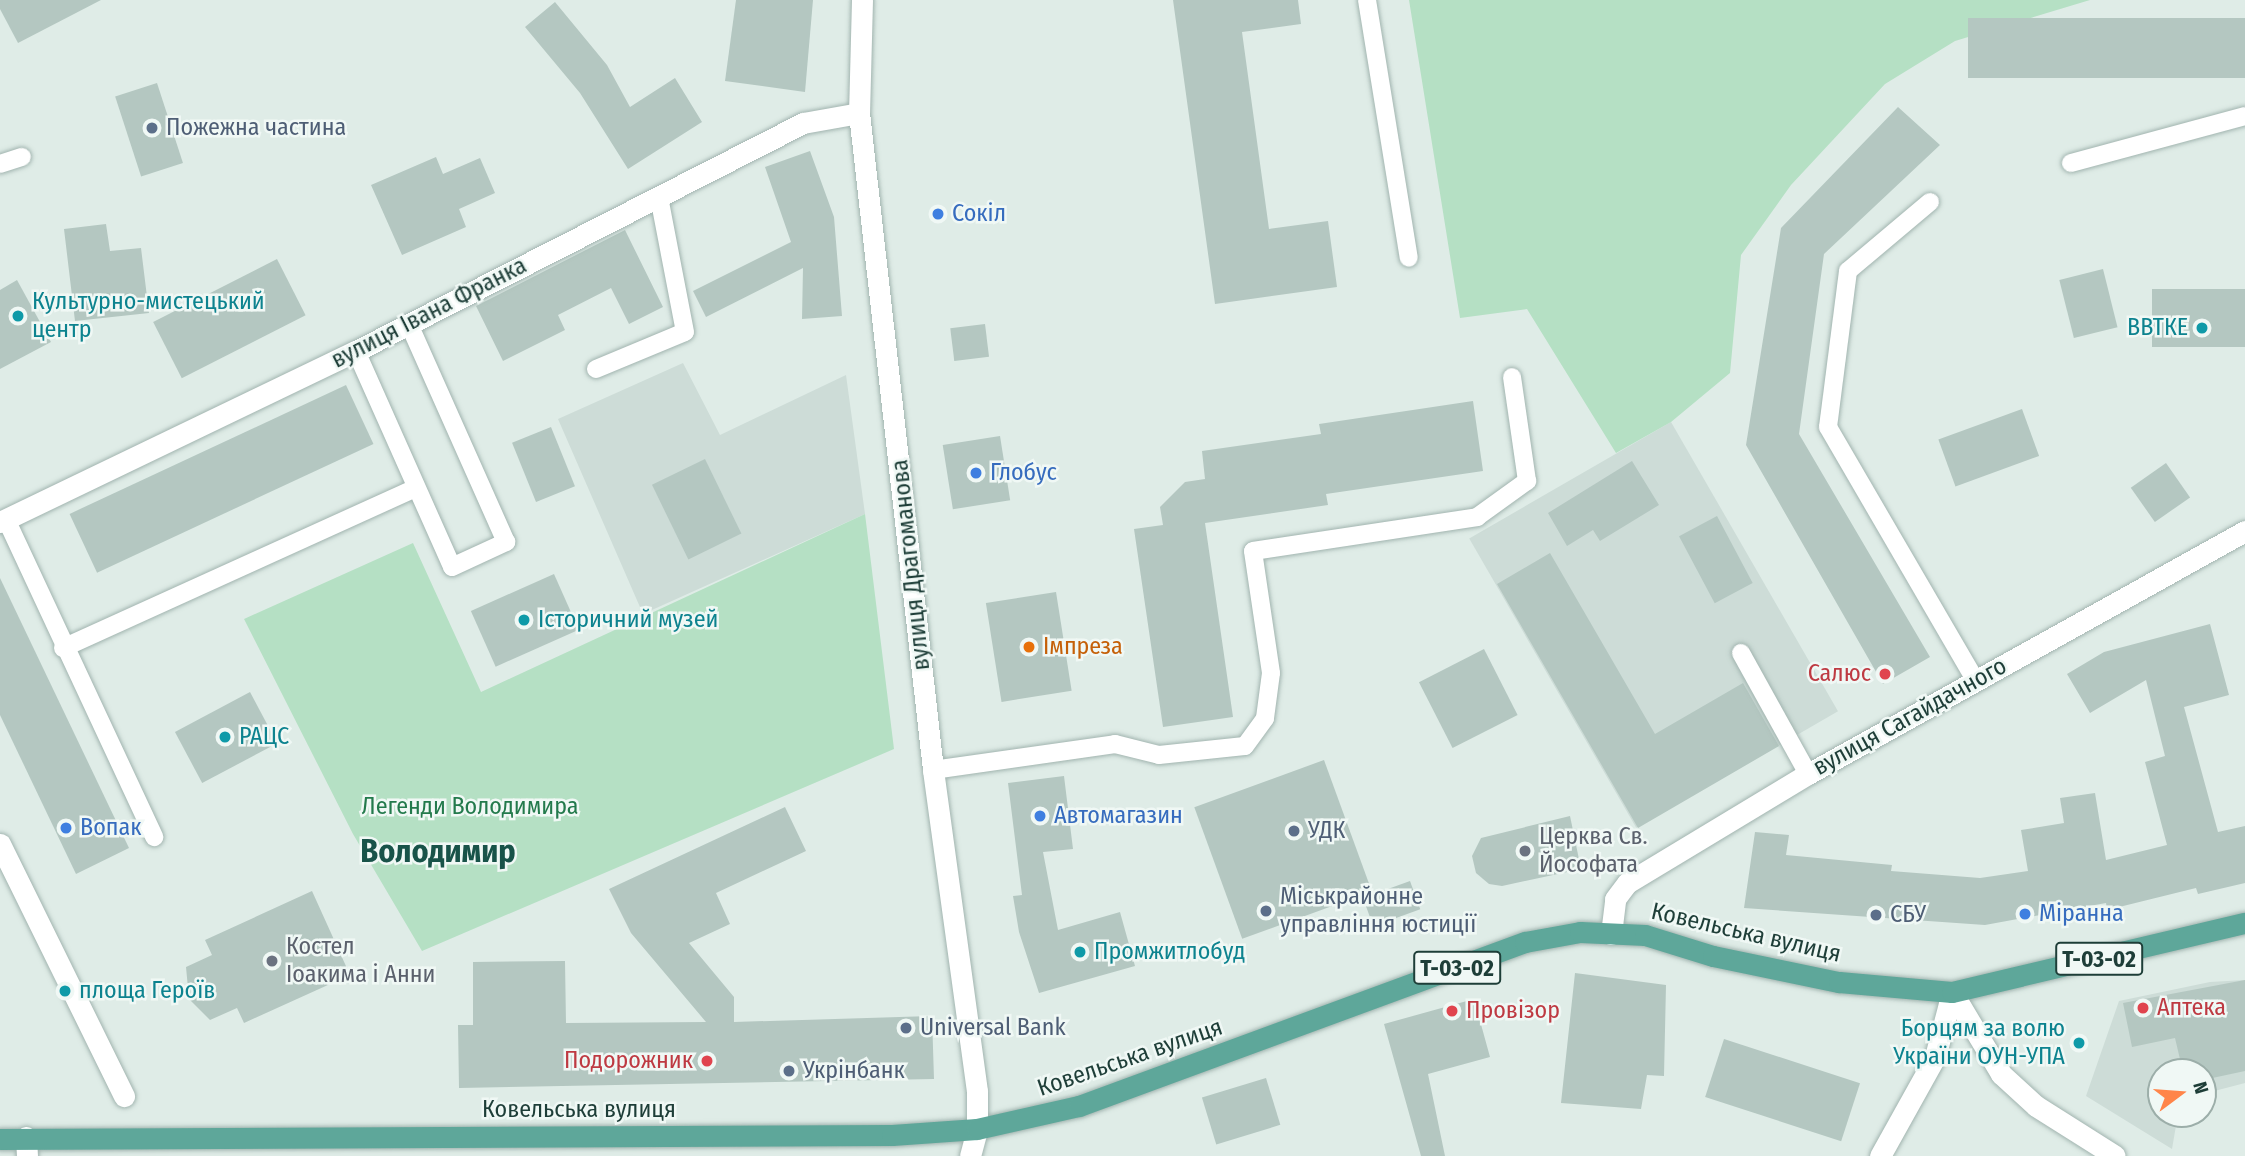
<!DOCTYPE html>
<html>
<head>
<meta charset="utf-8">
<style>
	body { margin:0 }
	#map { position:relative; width:2245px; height:1156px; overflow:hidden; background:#dfece7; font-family:"Fira Sans Condensed",sans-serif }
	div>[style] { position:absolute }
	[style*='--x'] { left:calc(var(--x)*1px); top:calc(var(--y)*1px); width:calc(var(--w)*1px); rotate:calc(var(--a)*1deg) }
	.built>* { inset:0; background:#cddcd7; transform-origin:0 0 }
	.green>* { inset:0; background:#b5e0c4 }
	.building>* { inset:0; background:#b4c7c1; transform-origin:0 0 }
	.roads { filter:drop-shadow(0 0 2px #a1b4af) drop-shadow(0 0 2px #a1b4af) }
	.service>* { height:18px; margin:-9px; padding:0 9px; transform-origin:9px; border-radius:9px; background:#fff }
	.pedestrian>* { height:21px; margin:-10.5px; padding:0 10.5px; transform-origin:10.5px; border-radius:10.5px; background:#fff }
	.minor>* { height:21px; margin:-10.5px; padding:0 10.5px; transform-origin:10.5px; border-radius:10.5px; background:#fff }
	.tertiary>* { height:21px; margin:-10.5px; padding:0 10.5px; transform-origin:10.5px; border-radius:10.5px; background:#fff }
	.primary>* { height:21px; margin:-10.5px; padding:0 10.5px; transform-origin:10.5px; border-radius:10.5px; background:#5ea79a }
	.dots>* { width:19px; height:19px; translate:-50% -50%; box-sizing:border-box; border:4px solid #f0f8f5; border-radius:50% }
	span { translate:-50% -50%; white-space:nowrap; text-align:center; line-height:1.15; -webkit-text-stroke:5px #f0f8f5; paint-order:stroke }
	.shield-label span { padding:2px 5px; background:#f0f8f5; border:2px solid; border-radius:5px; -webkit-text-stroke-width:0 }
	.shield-label { font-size:23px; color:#1e3e38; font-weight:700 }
	.service-label { font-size:24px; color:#4e5e75 }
	.left { translate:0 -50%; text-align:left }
	.shop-label { font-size:24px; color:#366cbe }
	.culture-label { font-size:24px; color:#0d838f }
	.right { translate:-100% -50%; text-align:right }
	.street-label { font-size:24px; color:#1e3e38 }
	.food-label { font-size:24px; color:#c56008 }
	.health-label { font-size:24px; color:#be3a42 }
	.park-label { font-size:24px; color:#237a4c }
	.worship-label { font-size:24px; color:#5b616d }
	.district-label { font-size:32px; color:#185349; font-weight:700 }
	.north { position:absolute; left:2147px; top:1058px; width:70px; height:70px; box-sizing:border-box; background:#f0f8f5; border:2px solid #9caea9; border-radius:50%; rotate:74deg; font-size:19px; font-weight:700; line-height:28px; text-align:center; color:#1e3e38 }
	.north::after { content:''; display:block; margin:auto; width:24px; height:32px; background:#ff854a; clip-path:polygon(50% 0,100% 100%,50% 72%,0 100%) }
</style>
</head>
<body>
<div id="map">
	<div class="built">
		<div style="clip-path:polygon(683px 363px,720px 435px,846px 375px,865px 514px,643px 614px,558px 419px)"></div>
		<div style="left:1671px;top:422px;width:334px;height:233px;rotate:60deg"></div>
		<div style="clip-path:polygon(2245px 980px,2245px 1083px,2203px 1094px,2203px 1072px,2161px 1072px,2161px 1114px,2178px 1114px,2172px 1149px,2086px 1096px,2119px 1001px,2210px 982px)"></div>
	</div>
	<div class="green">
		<div style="clip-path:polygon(1409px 0,2090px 0,1955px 41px,1885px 84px,1791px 185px,1741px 255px,1730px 373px,1671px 422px,1616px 453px,1527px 309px,1460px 318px)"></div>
		<div style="clip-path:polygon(865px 514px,894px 749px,422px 951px,353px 834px,244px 619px,413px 543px,481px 692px)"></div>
	</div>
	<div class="building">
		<div style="clip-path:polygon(0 0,101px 0,18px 43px,0 9px)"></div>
		<div style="clip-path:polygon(736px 0,813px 0,805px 92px,725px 81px)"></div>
		<div style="clip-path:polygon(1173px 0,1298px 0,1301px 24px,1242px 32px,1269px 229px,1328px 221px,1337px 287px,1215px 304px)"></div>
		<div style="clip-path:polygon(555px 2px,607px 65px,630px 107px,675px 78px,702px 122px,628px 169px,580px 93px,525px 27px)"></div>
		<div style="left:2245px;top:18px;width:60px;height:277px;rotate:90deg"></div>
		<div style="left:157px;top:83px;width:84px;height:44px;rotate:72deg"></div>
		<div style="clip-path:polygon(1898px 107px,1940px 145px,1824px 254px,1799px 434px,1930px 657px,1883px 684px,1746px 445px,1781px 228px)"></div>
		<div style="clip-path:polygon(810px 151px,834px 217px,842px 316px,802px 319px,803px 268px,706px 317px,693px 291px,791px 242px,765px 167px)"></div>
		<div style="clip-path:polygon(436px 157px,443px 174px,480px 158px,495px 193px,459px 209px,466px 227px,402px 255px,371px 185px)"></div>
		<div style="clip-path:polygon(106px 224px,110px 251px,141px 248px,149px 313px,75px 321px,64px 229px)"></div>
		<div style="clip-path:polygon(625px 230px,663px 307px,629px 324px,611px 288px,558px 315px,565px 330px,503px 361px,476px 306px)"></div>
		<div style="left:277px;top:259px;width:63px;height:139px;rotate:63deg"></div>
		<div style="left:2103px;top:269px;width:60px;height:45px;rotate:76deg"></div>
		<div style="clip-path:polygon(17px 280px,51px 342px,0 369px,0 290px)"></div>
		<div style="left:2245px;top:289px;width:58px;height:93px;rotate:90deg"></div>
		<div style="left:985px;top:324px;width:33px;height:35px;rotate:83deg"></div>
		<div style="left:346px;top:385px;width:65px;height:305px;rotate:65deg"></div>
		<div style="clip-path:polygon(1473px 401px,1483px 471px,1326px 494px,1328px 505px,1205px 523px,1233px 717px,1163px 727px,1134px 529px,1163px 525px,1160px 507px,1185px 482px,1205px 479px,1202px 451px,1321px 434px,1319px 424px)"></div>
		<div style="left:2022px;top:409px;width:50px;height:89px;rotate:70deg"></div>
		<div style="left:551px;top:427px;width:64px;height:42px;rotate:68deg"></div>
		<div style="left:1000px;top:436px;width:65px;height:58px;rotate:81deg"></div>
		<div style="left:705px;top:459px;width:83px;height:59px;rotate:64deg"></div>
		<div style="clip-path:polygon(1632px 461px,1659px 505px,1600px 541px,1593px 530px,1567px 546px,1548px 513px)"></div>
		<div style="left:2166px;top:463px;width:42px;height:43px;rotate:55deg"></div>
		<div style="left:1717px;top:516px;width:76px;height:43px;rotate:62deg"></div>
		<div style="clip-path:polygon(1550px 553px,1655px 734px,1743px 683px,1779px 746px,1638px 828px,1497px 584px)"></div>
		<div style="left:554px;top:574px;width:61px;height:91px;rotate:66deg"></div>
		<div style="clip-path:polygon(0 578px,129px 848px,76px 874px,0 715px)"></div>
		<div style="left:1056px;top:592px;width:100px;height:71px;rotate:81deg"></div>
		<div style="clip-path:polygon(2210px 624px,2229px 695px,2184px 707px,2218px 832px,2245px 826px,2245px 883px,2198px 894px,2196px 888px,2107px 910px,2106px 903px,1985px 925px,1744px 908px,1755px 832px,1789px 835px,1786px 855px,1892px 865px,1891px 871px,1980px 878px,2028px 871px,2021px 830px,2064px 823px,2060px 798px,2095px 793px,2106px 860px,2167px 845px,2145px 762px,2165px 756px,2146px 680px,2090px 713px,2067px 674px,2104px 652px)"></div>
		<div style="left:1484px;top:649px;width:74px;height:73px;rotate:63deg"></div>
		<div style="left:250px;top:692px;width:58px;height:85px;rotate:62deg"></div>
		<div style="left:1324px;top:760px;width:140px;height:138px;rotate:70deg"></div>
		<div style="clip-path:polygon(1064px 776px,1073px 849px,1043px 852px,1058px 930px,1120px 912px,1135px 966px,1039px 993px,1019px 932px,1013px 896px,1022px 895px,1008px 783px)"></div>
		<div style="clip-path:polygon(785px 807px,806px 851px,716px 893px,730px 924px,689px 943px,734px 997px,734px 1022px,932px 1016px,934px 1079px,459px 1088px,458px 1025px,473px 1025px,473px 962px,565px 961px,566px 1023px,706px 1022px,631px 933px,609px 889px)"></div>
		<div style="clip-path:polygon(1570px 816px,1581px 869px,1502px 886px,1489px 884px,1476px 873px,1472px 856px,1481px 838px)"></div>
		<div style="left:1410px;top:881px;width:30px;height:50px;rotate:70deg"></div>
		<div style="clip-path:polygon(312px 891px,350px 975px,244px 1023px,237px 1008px,210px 1020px,189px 999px,186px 967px,212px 955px,205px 940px)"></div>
		<div style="clip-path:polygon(1575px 973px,1666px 985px,1664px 1076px,1647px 1075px,1641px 1109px,1561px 1103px)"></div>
		<div style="clip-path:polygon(2245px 980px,2245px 1071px,2203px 1080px,2203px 1072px,2183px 1072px,2175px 1038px,2132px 1047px,2123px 1003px)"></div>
		<div style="clip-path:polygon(1474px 999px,1490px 1057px,1428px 1074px,1445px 1156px,1421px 1156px,1384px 1024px)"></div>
		<div style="left:1724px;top:1039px;width:143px;height:61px;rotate:18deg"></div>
		<div style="left:1266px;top:1078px;width:49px;height:67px;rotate:73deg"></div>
	</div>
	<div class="roads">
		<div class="service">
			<div style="--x:1367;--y:0;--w:261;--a:80.8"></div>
			<div style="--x:2071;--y:163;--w:180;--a:-15.1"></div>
			<div style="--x:0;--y:164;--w:23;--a:-18"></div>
			<div style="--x:1930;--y:202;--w:107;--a:139.9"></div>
			<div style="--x:1848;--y:271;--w:157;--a:97.3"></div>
			<div style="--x:1828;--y:427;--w:294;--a:59.8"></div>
			<div style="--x:356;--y:351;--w:236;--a:66"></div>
			<div style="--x:452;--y:567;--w:60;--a:-24.8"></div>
			<div style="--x:506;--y:542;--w:239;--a:-114"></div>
			<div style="--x:596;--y:369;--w:96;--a:-22.6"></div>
			<div style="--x:685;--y:332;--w:137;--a:-100.9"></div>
			<div style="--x:6;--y:519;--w:351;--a:65"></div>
			<div style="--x:63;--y:648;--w:387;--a:-24.4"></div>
			<div style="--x:1741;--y:653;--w:138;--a:61"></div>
			<div style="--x:933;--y:770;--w:184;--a:-8.1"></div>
			<div style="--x:1115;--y:744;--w:45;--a:14"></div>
			<div style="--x:1159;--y:755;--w:86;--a:-6"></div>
			<div style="--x:1245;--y:746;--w:34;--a:-54"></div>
			<div style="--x:1265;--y:718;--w:45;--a:-82.4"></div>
			<div style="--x:1271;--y:673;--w:123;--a:-98.4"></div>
			<div style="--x:1253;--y:551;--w:227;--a:-8.6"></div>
			<div style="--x:1477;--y:517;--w:62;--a:-35.8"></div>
			<div style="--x:1527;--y:481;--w:105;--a:-98.2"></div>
		</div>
		<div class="pedestrian">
			<div style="--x:0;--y:844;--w:281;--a:63.8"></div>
		</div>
		<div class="minor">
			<div style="--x:0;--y:522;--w:395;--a:-25.7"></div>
			<div style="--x:356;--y:351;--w:502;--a:-27.02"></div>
			<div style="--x:803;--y:123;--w:57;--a:-10.1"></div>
			<div style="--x:1611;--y:934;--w:35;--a:-83"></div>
			<div style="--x:1615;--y:899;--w:20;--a:-53"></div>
			<div style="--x:1627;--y:883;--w:211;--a:-31.1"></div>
			<div style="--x:1808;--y:774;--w:500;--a:-29.08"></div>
			<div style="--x:26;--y:1137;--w:19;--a:87"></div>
			<div style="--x:970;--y:1156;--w:28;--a:-75"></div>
			<div style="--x:1880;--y:1156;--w:113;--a:-60.9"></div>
			<div style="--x:1935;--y:1057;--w:67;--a:-75.3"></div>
		</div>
		<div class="tertiary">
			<div style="--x:862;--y:0;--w:113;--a:91.5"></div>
			<div style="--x:859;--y:113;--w:661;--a:83.57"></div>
			<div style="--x:933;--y:770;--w:324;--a:82.2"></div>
			<div style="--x:977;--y:1091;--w:38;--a:90"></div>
			<div style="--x:1952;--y:992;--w:96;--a:59.1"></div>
			<div style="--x:2001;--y:1074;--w:47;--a:42.4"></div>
			<div style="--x:2036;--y:1106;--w:93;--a:32.3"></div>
		</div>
		<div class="primary">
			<div style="--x:0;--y:1139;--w:892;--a:-0.26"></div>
			<div style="--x:892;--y:1135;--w:85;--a:-4"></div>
			<div style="--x:977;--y:1129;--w:105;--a:-12.7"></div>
			<div style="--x:1079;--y:1106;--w:475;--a:-20.2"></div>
			<div style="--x:1525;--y:942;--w:56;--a:-10.3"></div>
			<div style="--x:1580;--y:932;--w:65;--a:2.6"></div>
			<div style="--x:1645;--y:935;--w:71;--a:17.2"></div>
			<div style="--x:1713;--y:956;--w:129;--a:11.7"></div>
			<div style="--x:1839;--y:982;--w:113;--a:5.1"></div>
			<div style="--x:1952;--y:992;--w:301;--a:-13.3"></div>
		</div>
	</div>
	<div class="dots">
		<div style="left:152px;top:128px;background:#5c6f8a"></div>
		<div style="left:938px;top:214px;background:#3f7fe0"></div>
		<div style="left:18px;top:316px;background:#0f9aa8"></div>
		<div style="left:2202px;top:328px;background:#0f9aa8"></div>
		<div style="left:976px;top:473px;background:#3f7fe0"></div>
		<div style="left:524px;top:620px;background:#0f9aa8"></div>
		<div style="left:1029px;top:647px;background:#e8710a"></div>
		<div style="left:1885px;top:674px;background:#e0444e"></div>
		<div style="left:225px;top:737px;background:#0f9aa8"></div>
		<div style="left:1040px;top:816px;background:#3f7fe0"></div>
		<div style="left:66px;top:828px;background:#3f7fe0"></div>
		<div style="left:1294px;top:831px;background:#5c6f8a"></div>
		<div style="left:1525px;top:851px;background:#6b7280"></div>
		<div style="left:1266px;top:911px;background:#5c6f8a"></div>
		<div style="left:2025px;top:914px;background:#3f7fe0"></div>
		<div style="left:1876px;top:915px;background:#5c6f8a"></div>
		<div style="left:1080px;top:952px;background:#0f9aa8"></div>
		<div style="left:272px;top:961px;background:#6b7280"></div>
		<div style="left:65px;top:991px;background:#0f9aa8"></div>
		<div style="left:2143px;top:1008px;background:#e0444e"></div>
		<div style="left:1452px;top:1011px;background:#e0444e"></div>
		<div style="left:906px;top:1028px;background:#5c6f8a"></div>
		<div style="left:2079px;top:1043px;background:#0f9aa8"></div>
		<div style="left:707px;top:1061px;background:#e0444e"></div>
		<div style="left:789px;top:1071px;background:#5c6f8a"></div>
	</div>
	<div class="shield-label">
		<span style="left:2099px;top:959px">Т-03-02</span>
		<span style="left:1457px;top:968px">Т-03-02</span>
	</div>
	<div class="service-label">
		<span class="left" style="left:166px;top:128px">Пожежна частина</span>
		<span class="left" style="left:1308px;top:831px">УДК</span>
		<span class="left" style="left:1280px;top:911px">Міськрайонне<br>управління юстиції</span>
		<span class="left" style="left:1890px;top:915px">СБУ</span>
		<span class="left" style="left:920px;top:1028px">Universal Bank</span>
		<span class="left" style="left:803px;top:1071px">Укрінбанк</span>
	</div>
	<div class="shop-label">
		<span class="left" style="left:952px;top:214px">Сокіл</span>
		<span class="left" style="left:990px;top:473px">Глобус</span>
		<span class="left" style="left:1054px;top:816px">Автомагазин</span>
		<span class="left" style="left:80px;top:828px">Вопак</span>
		<span class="left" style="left:2039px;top:914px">Міранна</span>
	</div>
	<div class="culture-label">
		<span class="left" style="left:32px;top:316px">Культурно-мистецький<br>центр</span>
		<span class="right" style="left:2188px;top:328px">ВВТКЕ</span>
		<span class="left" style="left:538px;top:620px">Історичний музей</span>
		<span class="left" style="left:239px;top:737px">РАЦС</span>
		<span class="left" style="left:1094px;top:952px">Промжитлобуд</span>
		<span class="left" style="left:79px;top:991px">площа Героїв</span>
		<span class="right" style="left:2065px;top:1043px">Борцям за волю<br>України ОУН-УПА</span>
	</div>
	<div class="street-label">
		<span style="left:429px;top:313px;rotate:-27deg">вулиця Івана Франка</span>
		<span style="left:911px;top:565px;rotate:-96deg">вулиця Драгоманова</span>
		<span style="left:1910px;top:717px;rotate:-29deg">вулиця Сагайдачного</span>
		<span style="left:1746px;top:933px;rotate:13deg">Ковельська вулиця</span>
		<span style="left:1130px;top:1058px;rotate:-19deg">Ковельська вулиця</span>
		<span style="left:579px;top:1110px">Ковельська вулиця</span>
	</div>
	<div class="food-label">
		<span class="left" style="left:1043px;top:647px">Імпреза</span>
	</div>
	<div class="health-label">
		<span class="right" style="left:1871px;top:674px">Салюс</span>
		<span class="left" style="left:2157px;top:1008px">Аптека</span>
		<span class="left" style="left:1466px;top:1011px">Провізор</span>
		<span class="right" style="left:693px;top:1061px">Подорожник</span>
	</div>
	<div class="park-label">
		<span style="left:470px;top:807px">Легенди Володимира</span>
	</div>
	<div class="worship-label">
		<span class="left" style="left:1539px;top:851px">Церква Св.<br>Йософата</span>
		<span class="left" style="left:286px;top:961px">Костел<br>Іоакима і Анни</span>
	</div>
	<div class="district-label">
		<span style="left:438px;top:851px">Володимир</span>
	</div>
	<div class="north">N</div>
</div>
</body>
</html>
